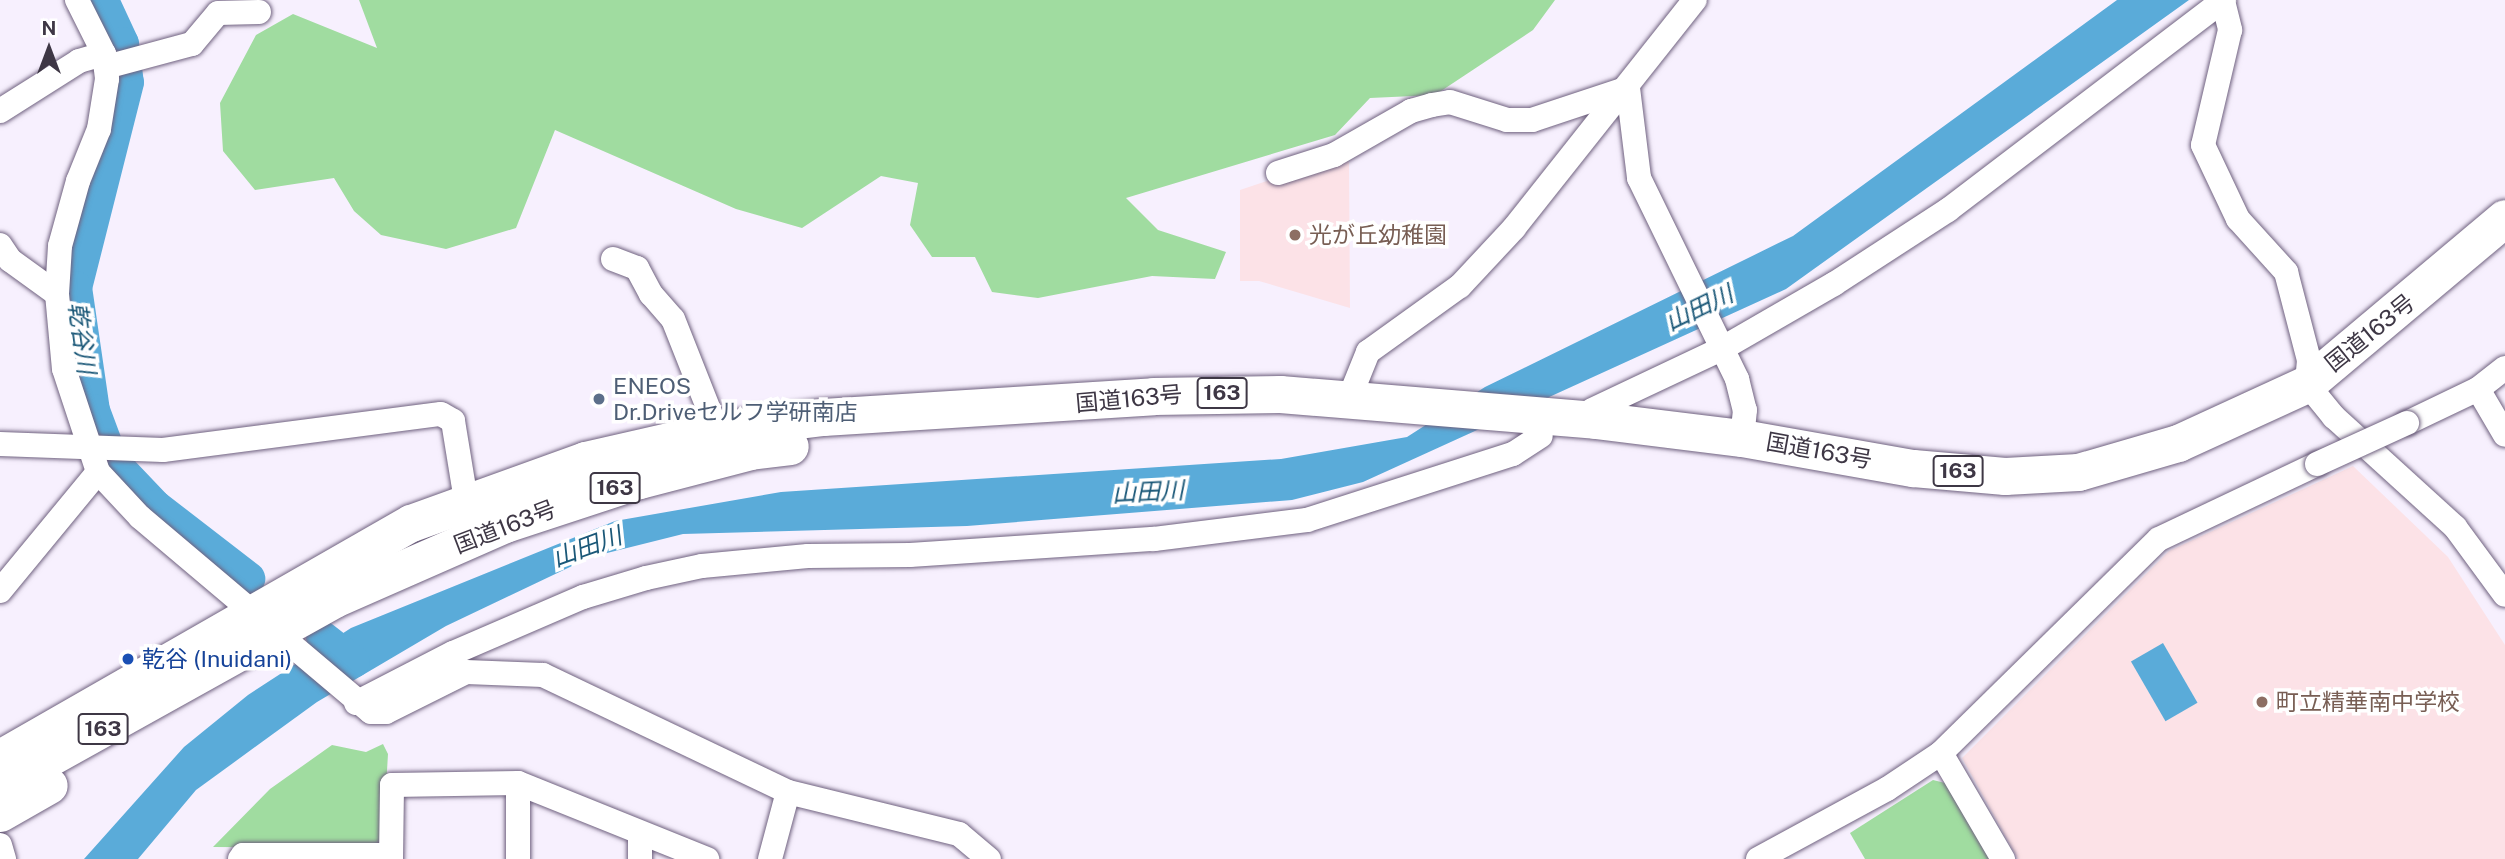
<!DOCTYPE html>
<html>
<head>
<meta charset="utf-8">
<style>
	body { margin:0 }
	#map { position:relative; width:2505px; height:859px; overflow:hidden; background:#f7f0fe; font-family:"Public Sans","Noto Sans JP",sans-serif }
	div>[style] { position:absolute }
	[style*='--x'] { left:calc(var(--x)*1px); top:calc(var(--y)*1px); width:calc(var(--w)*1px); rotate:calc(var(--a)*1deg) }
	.education>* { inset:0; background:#fce2e7 }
	.green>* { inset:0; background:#a0dca0 }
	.water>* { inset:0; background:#5aabd9; transform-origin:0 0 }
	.river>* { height:33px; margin:-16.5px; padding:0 16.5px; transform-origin:16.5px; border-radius:16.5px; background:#5aabd9 }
	.roads { filter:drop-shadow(0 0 2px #6f617f) drop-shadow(0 0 2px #6f617f) }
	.minor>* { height:24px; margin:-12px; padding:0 12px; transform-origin:12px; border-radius:12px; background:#fff }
	.highway>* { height:37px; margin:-18.5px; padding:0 18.5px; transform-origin:18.5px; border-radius:18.5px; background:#fff }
	.bridges { filter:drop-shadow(0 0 2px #6f617f) drop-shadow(0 0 2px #6f617f) }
	.minor-bridge>* { height:24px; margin:-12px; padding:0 12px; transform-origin:12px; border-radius:12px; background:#fff }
	.dots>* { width:19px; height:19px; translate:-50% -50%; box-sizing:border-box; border:4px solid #fff; border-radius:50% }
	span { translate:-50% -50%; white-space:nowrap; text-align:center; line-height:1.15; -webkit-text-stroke:7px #fff; paint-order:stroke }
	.shield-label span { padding:2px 5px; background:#fff; border:2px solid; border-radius:5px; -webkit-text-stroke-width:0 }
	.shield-label { font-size:21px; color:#3e3745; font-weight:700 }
	.education-label { font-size:23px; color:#785e54 }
	.left { translate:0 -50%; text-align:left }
	.street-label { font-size:23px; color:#3e3745 }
	.service-label { font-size:23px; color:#4e5e75 }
	.transit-label { font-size:23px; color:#164399 }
	.water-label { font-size:24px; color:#1b5878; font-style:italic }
	.north { position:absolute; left:14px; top:14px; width:70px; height:70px; -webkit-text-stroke:5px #fff; paint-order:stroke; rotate:0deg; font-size:19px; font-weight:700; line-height:28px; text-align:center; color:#3e3745 }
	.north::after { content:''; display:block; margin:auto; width:24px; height:32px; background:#3e3745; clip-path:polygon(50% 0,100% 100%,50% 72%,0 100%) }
</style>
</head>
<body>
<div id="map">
	<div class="education">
		<div style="clip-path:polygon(1342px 156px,1349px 162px,1350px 308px,1259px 281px,1240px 281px,1240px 190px)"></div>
		<div style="clip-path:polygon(2353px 466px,2448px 557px,2505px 645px,2505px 859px,2018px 859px,1962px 758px,2169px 551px)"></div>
	</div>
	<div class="green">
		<div style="clip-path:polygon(359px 0,1555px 0,1533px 30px,1435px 95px,1370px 98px,1335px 135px,1126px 198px,1158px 230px,1226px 252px,1215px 279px,1152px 276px,1038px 298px,992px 292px,975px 257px,932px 257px,910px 225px,918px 183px,881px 176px,802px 228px,736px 209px,555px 130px,516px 228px,446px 249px,381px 235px,354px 211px,334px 178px,255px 190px,223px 151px,220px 103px,256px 35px,293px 14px,377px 48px)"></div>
		<div style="clip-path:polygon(383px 744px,388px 754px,383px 838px,375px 848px,213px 847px,270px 789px,332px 745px,366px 752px)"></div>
		<div style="clip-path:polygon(1933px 780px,1945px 783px,1990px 859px,1865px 859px,1850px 833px)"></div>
	</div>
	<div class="water">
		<div style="clip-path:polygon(2117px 0,2189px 0,1786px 289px,1363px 482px,1292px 500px,967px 526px,683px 534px,591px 557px,446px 626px,317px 702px,196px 790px,138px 859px,84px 859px,184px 747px,248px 695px,351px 628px,615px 521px,781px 492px,1281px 459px,1407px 437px,1485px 387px,1793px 236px)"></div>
		<div style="left:2163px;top:643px;width:69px;height:37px;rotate:60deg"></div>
	</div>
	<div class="river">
		<div style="--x:102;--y:0;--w:47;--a:65.1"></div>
		<div style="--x:122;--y:43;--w:39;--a:83"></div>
		<div style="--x:127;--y:82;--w:211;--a:104.2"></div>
		<div style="--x:75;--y:287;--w:124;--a:81.7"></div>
		<div style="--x:93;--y:410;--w:54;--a:69.6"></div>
		<div style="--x:112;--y:461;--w:62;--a:46.3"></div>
		<div style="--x:155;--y:506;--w:118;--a:37.7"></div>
		<div style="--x:322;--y:637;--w:39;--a:38"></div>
	</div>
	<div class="roads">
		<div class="minor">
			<div style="--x:77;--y:0;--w:60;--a:63.4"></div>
			<div style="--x:104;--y:54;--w:25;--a:83"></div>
			<div style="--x:107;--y:79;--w:51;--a:99.1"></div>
			<div style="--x:99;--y:129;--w:56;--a:112"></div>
			<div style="--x:78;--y:181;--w:67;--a:105.5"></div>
			<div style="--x:60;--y:246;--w:48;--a:93.6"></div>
			<div style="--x:57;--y:294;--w:75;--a:84.7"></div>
			<div style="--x:64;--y:369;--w:108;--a:71.7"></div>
			<div style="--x:98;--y:472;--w:62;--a:47"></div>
			<div style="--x:140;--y:517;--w:302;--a:40.2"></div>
			<div style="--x:371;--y:712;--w:15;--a:0"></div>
			<div style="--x:386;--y:712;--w:89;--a:-26.6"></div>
			<div style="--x:466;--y:672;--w:77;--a:2.2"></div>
			<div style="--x:543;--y:675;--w:272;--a:25.5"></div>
			<div style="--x:788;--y:792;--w:176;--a:13.8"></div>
			<div style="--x:959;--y:834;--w:39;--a:40"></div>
			<div style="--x:2223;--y:1;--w:30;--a:76"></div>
			<div style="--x:2230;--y:30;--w:118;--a:103.2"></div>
			<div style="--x:2203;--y:145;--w:82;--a:64.7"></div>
			<div style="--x:2238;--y:219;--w:72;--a:47.8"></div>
			<div style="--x:2286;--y:272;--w:91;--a:75.4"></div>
			<div style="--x:2309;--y:360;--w:24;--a:95"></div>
			<div style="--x:2307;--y:384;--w:43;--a:50.7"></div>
			<div style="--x:2334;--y:417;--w:164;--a:42.3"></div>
			<div style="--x:2455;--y:527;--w:84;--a:53.7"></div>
			<div style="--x:106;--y:67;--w:89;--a:-15"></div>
			<div style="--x:192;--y:44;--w:40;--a:-50"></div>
			<div style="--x:218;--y:13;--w:41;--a:-1.4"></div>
			<div style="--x:0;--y:111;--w:93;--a:-32.3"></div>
			<div style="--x:79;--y:61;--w:26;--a:-16"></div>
			<div style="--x:1278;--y:173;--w:59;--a:-17.8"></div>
			<div style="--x:1334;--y:155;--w:89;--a:-29.7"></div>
			<div style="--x:1411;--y:111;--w:22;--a:-16"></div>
			<div style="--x:1432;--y:105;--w:18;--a:-9"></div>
			<div style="--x:1450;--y:102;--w:60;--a:17.5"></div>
			<div style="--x:1507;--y:120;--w:25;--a:0"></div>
			<div style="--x:1532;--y:120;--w:101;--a:-18.4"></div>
			<div style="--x:1628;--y:88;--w:91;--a:83"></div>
			<div style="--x:1639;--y:178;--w:224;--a:64"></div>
			<div style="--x:1737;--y:379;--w:32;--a:76"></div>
			<div style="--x:1745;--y:410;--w:28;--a:96"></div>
			<div style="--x:0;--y:245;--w:18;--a:56"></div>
			<div style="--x:10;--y:260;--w:58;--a:35.9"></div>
			<div style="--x:613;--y:259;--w:26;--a:21"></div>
			<div style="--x:637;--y:268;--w:30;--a:62"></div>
			<div style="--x:651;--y:294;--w:33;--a:49"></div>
			<div style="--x:673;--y:319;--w:119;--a:68.4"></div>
			<div style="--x:2478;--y:389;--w:53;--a:59.6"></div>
			<div style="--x:1349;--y:399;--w:51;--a:-68"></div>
			<div style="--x:1368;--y:352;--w:113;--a:-35.7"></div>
			<div style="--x:1460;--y:286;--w:79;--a:-47"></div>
			<div style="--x:1514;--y:228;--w:291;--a:-51.6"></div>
			<div style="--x:1592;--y:410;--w:145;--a:-25.3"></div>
			<div style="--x:1723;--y:348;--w:128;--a:-30"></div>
			<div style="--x:1834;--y:284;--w:136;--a:-33"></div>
			<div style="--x:1948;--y:210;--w:347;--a:-37.3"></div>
			<div style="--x:2407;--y:423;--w:79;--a:-25.6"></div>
			<div style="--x:2478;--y:389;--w:34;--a:-38"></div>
			<div style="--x:0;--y:444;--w:163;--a:2.1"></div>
			<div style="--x:163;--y:450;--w:280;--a:-7.4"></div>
			<div style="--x:441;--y:414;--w:14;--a:30"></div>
			<div style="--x:453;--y:421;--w:80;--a:80.7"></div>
			<div style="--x:0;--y:591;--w:154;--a:-50.5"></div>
			<div style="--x:356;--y:703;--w:109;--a:-27.3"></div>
			<div style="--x:453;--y:653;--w:142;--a:-23.3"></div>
			<div style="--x:583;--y:597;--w:66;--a:-16.8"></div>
			<div style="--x:646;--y:578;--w:57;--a:-12.1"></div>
			<div style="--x:702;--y:566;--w:106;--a:-5.4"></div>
			<div style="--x:808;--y:556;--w:102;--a:-0.6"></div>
			<div style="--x:910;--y:555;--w:245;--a:-3.8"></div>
			<div style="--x:1154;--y:539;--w:154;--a:-7.1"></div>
			<div style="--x:1307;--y:520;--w:216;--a:-17.8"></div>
			<div style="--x:1513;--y:454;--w:33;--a:-33"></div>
			<div style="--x:1941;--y:753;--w:123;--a:59.7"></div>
			<div style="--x:640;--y:833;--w:26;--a:90"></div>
			<div style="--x:0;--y:845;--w:15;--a:74"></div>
			<div style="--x:240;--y:859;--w:5;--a:-53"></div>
			<div style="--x:243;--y:855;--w:148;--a:0"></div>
			<div style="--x:391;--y:859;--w:74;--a:-89.2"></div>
			<div style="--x:392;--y:785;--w:126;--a:-0.9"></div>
			<div style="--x:518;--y:783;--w:204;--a:21.9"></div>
			<div style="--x:518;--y:859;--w:76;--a:-90"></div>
			<div style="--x:770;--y:859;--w:69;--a:-75"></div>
			<div style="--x:1758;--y:859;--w:147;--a:-28.5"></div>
			<div style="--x:1887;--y:789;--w:65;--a:-33.7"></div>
			<div style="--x:1941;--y:753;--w:305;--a:-44.5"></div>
			<div style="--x:2159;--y:539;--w:175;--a:-25.4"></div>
		</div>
		<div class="highway">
			<div style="--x:0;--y:758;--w:473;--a:-29.8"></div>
			<div style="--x:411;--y:523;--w:185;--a:-19.9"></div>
			<div style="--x:585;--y:460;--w:135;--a:-12.8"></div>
			<div style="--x:717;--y:430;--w:107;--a:-7"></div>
			<div style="--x:823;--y:417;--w:331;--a:-3.6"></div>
			<div style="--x:1153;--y:396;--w:127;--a:-0.9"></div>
			<div style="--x:1280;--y:394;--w:316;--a:4.7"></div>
			<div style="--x:1595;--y:420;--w:148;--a:7"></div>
			<div style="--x:1742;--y:438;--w:174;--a:10"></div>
			<div style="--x:1913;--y:468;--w:92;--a:5"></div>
			<div style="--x:2005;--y:476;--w:73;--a:-3.1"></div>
			<div style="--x:2078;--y:472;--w:104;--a:-16.2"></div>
			<div style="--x:2178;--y:443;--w:142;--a:-24.6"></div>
			<div style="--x:2307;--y:384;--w:258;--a:-40"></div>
			<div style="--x:0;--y:785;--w:382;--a:-29.1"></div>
			<div style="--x:334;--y:599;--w:187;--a:-23.7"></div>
			<div style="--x:505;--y:524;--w:141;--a:-18.2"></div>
			<div style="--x:639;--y:480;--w:115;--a:-14.6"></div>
			<div style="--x:750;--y:451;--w:40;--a:-7.1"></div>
			<div style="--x:0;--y:813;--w:56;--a:-29.7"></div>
		</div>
	</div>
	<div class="bridges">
		<div class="minor-bridge">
			<div style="--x:2317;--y:464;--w:99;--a:-24.5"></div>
		</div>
	</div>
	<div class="dots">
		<div style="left:1295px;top:235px;background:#8d6e63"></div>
		<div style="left:599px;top:399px;background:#5c6f8a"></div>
		<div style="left:128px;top:659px;background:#1a4fb4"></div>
		<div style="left:2262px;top:702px;background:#8d6e63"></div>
	</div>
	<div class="shield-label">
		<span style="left:1222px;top:393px">163</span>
		<span style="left:1958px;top:471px">163</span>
		<span style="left:615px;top:488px">163</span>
		<span style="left:103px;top:729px">163</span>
	</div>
	<div class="education-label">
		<span class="left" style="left:1309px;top:235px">光が丘幼稚園</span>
		<span class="left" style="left:2276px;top:702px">町立精華南中学校</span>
	</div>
	<div class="street-label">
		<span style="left:2370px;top:333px;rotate:-39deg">国道163号</span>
		<span style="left:1129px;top:399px;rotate:-5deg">国道163号</span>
		<span style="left:1819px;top:451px;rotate:10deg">国道163号</span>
		<span style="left:505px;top:527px;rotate:-21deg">国道163号</span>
	</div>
	<div class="service-label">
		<span class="left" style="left:613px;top:399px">ENEOS<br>Dr.Driveセルフ学研南店</span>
	</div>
	<div class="transit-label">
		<span class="left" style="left:142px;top:659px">乾谷 (Inuidani)</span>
	</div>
	<div class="water-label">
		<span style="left:1699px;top:308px;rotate:-26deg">山田川</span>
		<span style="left:82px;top:338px;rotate:82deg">乾谷川</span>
		<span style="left:1148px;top:492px;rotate:-3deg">山田川</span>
		<span style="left:587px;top:547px;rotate:-20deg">山田川</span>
	</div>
	<div class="north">N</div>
</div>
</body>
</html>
